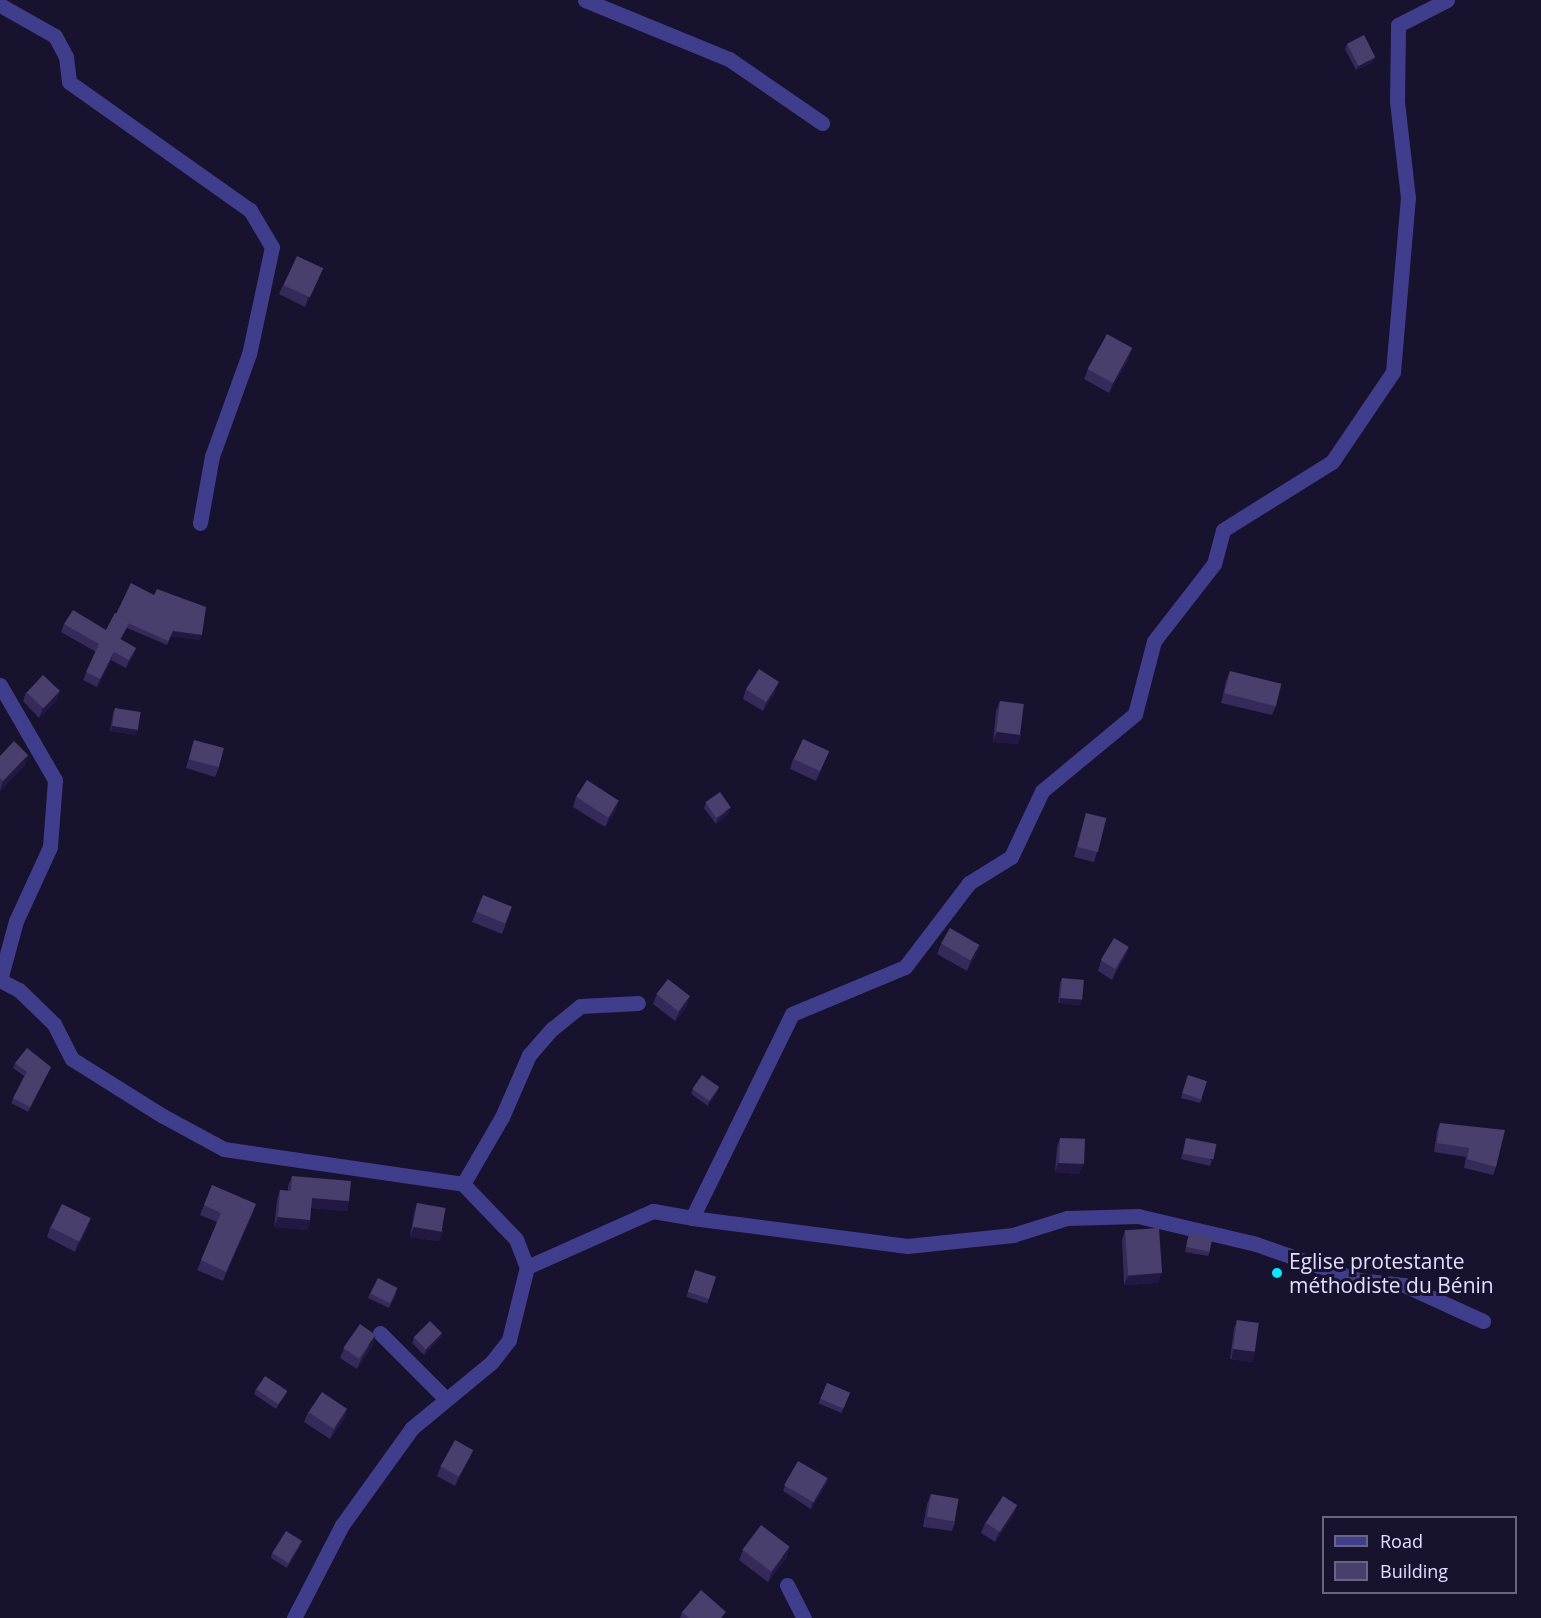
<!DOCTYPE html>
<html>
<head>
<meta charset="utf-8">
<style>
	body { margin:0 }
	#map { position:relative; width:1541px; height:1618px; overflow:hidden; background:#17122d; font-family:"Open Sans",sans-serif }
	div>[style] { position:absolute }
	[style*='--x'] { left:calc(var(--x)*1px); top:calc(var(--y)*1px); width:calc(var(--w)*1px); rotate:calc(var(--a)*1deg) }
	.minor>* { height:15px; margin:-7.5px; padding:0 7.5px; transform-origin:7.5px; border-radius:7.5px; background:#403d8c }
	.wall>* { inset:0; background:#352b5a; transform-origin:0 0 }
	.shaded-wall>* { inset:0; background:#211941; transform-origin:0 0 }
	.building>* { inset:0; background:#483f6c; transform-origin:0 0 }
	.dots>* { width:16px; height:16px; translate:-50% -50%; box-sizing:border-box; border:3px solid #17122d; border-radius:50% }
	span { translate:-50% -50%; white-space:nowrap; text-align:center; line-height:1.15; -webkit-text-stroke:6px #17122d; paint-order:stroke }
	.poi-label { font-size:21px; color:#e2deff }
	.left { translate:0 -50%; text-align:left }
	.legend { position:absolute; left:1322px; top:1516px; width:195px; height:78px; box-sizing:border-box; background:#17122d; border:2px solid #686481; margin:0; padding:8px 10px; list-style:none; font-size:18px; color:#e2deff }
	.legend li { display:flex; align-items:center; gap:12px; height:30px }
	.legend b { width:30px; border:2px solid #686481 }
</style>
</head>
<body>
<div id="map">
	<div class="minor">
		<div style="--x:585;--y:0;--w:156;--a:22.3"></div>
		<div style="--x:729;--y:59;--w:113;--a:34.5"></div>
		<div style="--x:0;--y:5;--w:63;--a:29.4"></div>
		<div style="--x:55;--y:36;--w:24;--a:62"></div>
		<div style="--x:66;--y:57;--w:25;--a:83"></div>
		<div style="--x:69;--y:82;--w:222;--a:35.3"></div>
		<div style="--x:250;--y:210;--w:43;--a:59.3"></div>
		<div style="--x:272;--y:247;--w:109;--a:102.1"></div>
		<div style="--x:249;--y:354;--w:109;--a:109.9"></div>
		<div style="--x:212;--y:456;--w:68;--a:100.2"></div>
		<div style="--x:0;--y:685;--w:110;--a:59.9"></div>
		<div style="--x:55;--y:780;--w:67;--a:94.3"></div>
		<div style="--x:50;--y:847;--w:81;--a:114.7"></div>
		<div style="--x:16;--y:921;--w:61;--a:105.2"></div>
		<div style="--x:0;--y:980;--w:21;--a:28"></div>
		<div style="--x:19;--y:990;--w:49;--a:44.2"></div>
		<div style="--x:54;--y:1024;--w:39;--a:63"></div>
		<div style="--x:72;--y:1059;--w:107;--a:32.1"></div>
		<div style="--x:163;--y:1116;--w:69;--a:28.4"></div>
		<div style="--x:224;--y:1149;--w:242;--a:8.3"></div>
		<div style="--x:463;--y:1184;--w:76;--a:46.1"></div>
		<div style="--x:516;--y:1239;--w:30;--a:69"></div>
		<div style="--x:527;--y:1267;--w:75;--a:103.9"></div>
		<div style="--x:509;--y:1340;--w:28;--a:128"></div>
		<div style="--x:492;--y:1362;--w:104;--a:140.5"></div>
		<div style="--x:412;--y:1428;--w:120;--a:125.8"></div>
		<div style="--x:342;--y:1525;--w:105;--a:117.3"></div>
		<div style="--x:463;--y:1184;--w:78;--a:-59.8"></div>
		<div style="--x:502;--y:1117;--w:68;--a:-66.5"></div>
		<div style="--x:529;--y:1055;--w:35;--a:-49"></div>
		<div style="--x:552;--y:1029;--w:36;--a:-39"></div>
		<div style="--x:580;--y:1006;--w:58;--a:-3"></div>
		<div style="--x:692;--y:1218;--w:217;--a:7.4"></div>
		<div style="--x:907;--y:1246;--w:107;--a:-5.9"></div>
		<div style="--x:1013;--y:1235;--w:57;--a:-17.5"></div>
		<div style="--x:1067;--y:1218;--w:71;--a:-1.6"></div>
		<div style="--x:1138;--y:1216;--w:121;--a:13.3"></div>
		<div style="--x:1256;--y:1244;--w:108;--a:19.4"></div>
		<div style="--x:1358;--y:1280;--w:46;--a:6.2"></div>
		<div style="--x:1404;--y:1285;--w:87;--a:24.5"></div>
		<div style="--x:527;--y:1267;--w:138;--a:-24"></div>
		<div style="--x:653;--y:1211;--w:40;--a:10"></div>
		<div style="--x:692;--y:1218;--w:227;--a:-63.9"></div>
		<div style="--x:792;--y:1014;--w:122;--a:-22.6"></div>
		<div style="--x:905;--y:967;--w:106;--a:-52.7"></div>
		<div style="--x:969;--y:883;--w:49;--a:-31.8"></div>
		<div style="--x:1011;--y:857;--w:73;--a:-64.8"></div>
		<div style="--x:1042;--y:791;--w:121;--a:-39.6"></div>
		<div style="--x:1135;--y:714;--w:75;--a:-75.4"></div>
		<div style="--x:1154;--y:641;--w:98;--a:-52.1"></div>
		<div style="--x:1214;--y:564;--w:35;--a:-75"></div>
		<div style="--x:1223;--y:530;--w:128;--a:-32"></div>
		<div style="--x:1332;--y:462;--w:109;--a:-55.9"></div>
		<div style="--x:1393;--y:372;--w:175;--a:-85.1"></div>
		<div style="--x:1408;--y:198;--w:98;--a:-96.5"></div>
		<div style="--x:1397;--y:101;--w:76;--a:-89.2"></div>
		<div style="--x:1398;--y:25;--w:55;--a:-27"></div>
		<div style="--x:380;--y:1333;--w:91;--a:45"></div>
		<div style="--x:787;--y:1585;--w:37;--a:63"></div>
	</div>
	<div class="wall">
		<div style="clip-path:polygon(1347px 44px,1375px 57px,1373px 62px,1356px 70px,1345px 49px)"></div>
		<div style="clip-path:polygon(319px 278px,305px 307px,279px 294px,283px 285px)"></div>
		<div style="clip-path:polygon(1129px 358px,1109px 393px,1084px 379px,1088px 369px)"></div>
		<div style="clip-path:polygon(115px 613px,200px 640px,171px 636px,167px 645px,127px 628px,121px 639px,136px 648px,133px 656px,126px 668px,111px 660px,97px 687px,83px 680px,96px 652px,61px 632px,64px 624px,106px 630px)"></div>
		<div style="clip-path:polygon(1230px 671px,1276px 706px,1272px 715px,1221px 703px,1226px 681px)"></div>
		<div style="clip-path:polygon(746px 689px,775px 692px,763px 711px,743px 699px)"></div>
		<div style="clip-path:polygon(60px 691px,56px 701px,39px 718px,23px 701px,26px 692px)"></div>
		<div style="clip-path:polygon(1000px 701px,1021px 735px,1018px 744px,993px 742px,996px 711px)"></div>
		<div style="clip-path:polygon(115px 708px,138px 730px,136px 735px,110px 731px,113px 713px)"></div>
		<div style="clip-path:polygon(194px 740px,219px 767px,215px 777px,186px 768px)"></div>
		<div style="clip-path:polygon(829px 751px,816px 781px,790px 769px,793px 759px)"></div>
		<div style="clip-path:polygon(28px 755px,25px 765px,0 791px,0 756px)"></div>
		<div style="clip-path:polygon(576px 797px,616px 810px,605px 827px,573px 807px)"></div>
		<div style="clip-path:polygon(706px 803px,729px 813px,716px 824px,704px 808px)"></div>
		<div style="clip-path:polygon(1086px 813px,1097px 852px,1094px 862px,1074px 857px,1083px 823px)"></div>
		<div style="clip-path:polygon(512px 907px,502px 934px,472px 922px,476px 912px)"></div>
		<div style="clip-path:polygon(941px 944px,976px 955px,967px 971px,937px 954px)"></div>
		<div style="clip-path:polygon(1129px 947px,1125px 956px,1112px 980px,1098px 971px,1101px 961px)"></div>
		<div style="clip-path:polygon(1062px 978px,1080px 1005px,1058px 1003px,1060px 983px)"></div>
		<div style="clip-path:polygon(657px 994px,687px 1006px,675px 1021px,653px 1004px)"></div>
		<div style="clip-path:polygon(15px 1063px,51px 1067px,28px 1112px,11px 1103px,24px 1076px,13px 1068px)"></div>
		<div style="clip-path:polygon(1188px 1075px,1202px 1099px,1200px 1103px,1181px 1098px)"></div>
		<div style="clip-path:polygon(719px 1087px,717px 1092px,708px 1106px,691px 1094px,693px 1089px)"></div>
		<div style="clip-path:polygon(1440px 1123px,1496px 1167px,1493px 1175px,1464px 1168px,1466px 1157px,1434px 1152px,1437px 1131px)"></div>
		<div style="clip-path:polygon(1060px 1138px,1083px 1164px,1079px 1174px,1055px 1172px,1057px 1147px)"></div>
		<div style="clip-path:polygon(1186px 1138px,1212px 1161px,1210px 1166px,1181px 1159px)"></div>
		<div style="clip-path:polygon(292px 1176px,349px 1201px,346px 1211px,311px 1208px,310px 1220px,307px 1230px,274px 1227px,277px 1200px,280px 1190px,288px 1191px,288px 1186px)"></div>
		<div style="clip-path:polygon(212px 1185px,256px 1204px,223px 1281px,197px 1270px,217px 1222px,200px 1215px)"></div>
		<div style="clip-path:polygon(417px 1203px,443px 1231px,439px 1241px,410px 1237px,414px 1213px)"></div>
		<div style="clip-path:polygon(91px 1218px,87px 1228px,75px 1252px,47px 1237px,50px 1227px)"></div>
		<div style="clip-path:polygon(1125px 1230px,1158px 1283px,1124px 1285px,1122px 1240px)"></div>
		<div style="clip-path:polygon(1189px 1233px,1210px 1251px,1208px 1256px,1185px 1252px)"></div>
		<div style="left:695px;top:1270px;width:22px;height:28px;rotate:18deg"></div>
		<div style="clip-path:polygon(370px 1293px,396px 1293px,389px 1308px,368px 1298px)"></div>
		<div style="clip-path:polygon(1237px 1320px,1252px 1362px,1230px 1359px,1234px 1329px)"></div>
		<div style="clip-path:polygon(442px 1333px,440px 1338px,424px 1355px,412px 1343px,414px 1338px)"></div>
		<div style="clip-path:polygon(373px 1345px,357px 1369px,340px 1358px,344px 1348px)"></div>
		<div style="left:827px;top:1383px;width:25px;height:22px;rotate:23deg"></div>
		<div style="clip-path:polygon(256px 1389px,287px 1391px,285px 1395px,276px 1409px,254px 1394px)"></div>
		<div style="clip-path:polygon(347px 1409px,344px 1419px,330px 1439px,304px 1422px,308px 1412px)"></div>
		<div style="clip-path:polygon(473px 1450px,469px 1459px,455px 1486px,437px 1476px,441px 1466px)"></div>
		<div style="clip-path:polygon(828px 1478px,827px 1483px,811px 1509px,783px 1491px,785px 1486px)"></div>
		<div style="clip-path:polygon(931px 1494px,955px 1522px,952px 1531px,923px 1527px,927px 1504px)"></div>
		<div style="clip-path:polygon(1017px 1505px,1013px 1515px,995px 1542px,981px 1533px,985px 1523px)"></div>
		<div style="clip-path:polygon(300px 1546px,287px 1568px,271px 1558px,272px 1553px)"></div>
		<div style="clip-path:polygon(743px 1550px,787px 1557px,768px 1582px,739px 1560px)"></div>
		<div style="clip-path:polygon(682px 1612px,724px 1618px,680px 1618px)"></div>
	</div>
	<div class="shaded-wall">
		<div style="clip-path:polygon(1375px 57px,1373px 62px,1356px 70px,1358px 66px)"></div>
		<div style="clip-path:polygon(323px 268px,319px 278px,305px 307px,308px 297px)"></div>
		<div style="clip-path:polygon(1132px 348px,1129px 358px,1109px 393px,1113px 383px)"></div>
		<div style="clip-path:polygon(173px 631px,202px 635px,200px 640px,171px 636px,167px 645px)"></div>
		<div style="clip-path:polygon(136px 648px,133px 656px,126px 668px,129px 660px)"></div>
		<div style="clip-path:polygon(114px 652px,111px 660px,97px 687px,100px 679px)"></div>
		<div style="clip-path:polygon(779px 682px,775px 692px,763px 711px,767px 701px)"></div>
		<div style="clip-path:polygon(60px 691px,56px 701px,39px 718px,43px 708px)"></div>
		<div style="left:112px;top:726px;width:26px;height:5px;rotate:9deg"></div>
		<div style="clip-path:polygon(997px 732px,1021px 735px,1018px 744px,993px 742px)"></div>
		<div style="clip-path:polygon(28px 755px,25px 765px,0 791px,3px 781px)"></div>
		<div style="clip-path:polygon(619px 801px,616px 810px,605px 827px,609px 817px)"></div>
		<div style="clip-path:polygon(731px 808px,729px 813px,716px 824px,717px 819px)"></div>
		<div style="clip-path:polygon(980px 945px,976px 955px,967px 971px,970px 962px)"></div>
		<div style="clip-path:polygon(1129px 947px,1125px 956px,1112px 980px,1116px 970px)"></div>
		<div style="clip-path:polygon(690px 996px,687px 1006px,675px 1021px,679px 1012px)"></div>
		<div style="left:1060px;top:998px;width:21px;height:5px;rotate:5deg"></div>
		<div style="clip-path:polygon(719px 1087px,717px 1092px,708px 1106px,709px 1101px)"></div>
		<div style="clip-path:polygon(1058px 1163px,1083px 1164px,1079px 1174px,1055px 1172px)"></div>
		<div style="left:312px;top:1198px;width:37px;height:10px;rotate:5deg"></div>
		<div style="clip-path:polygon(256px 1204px,253px 1214px,223px 1281px,226px 1272px)"></div>
		<div style="clip-path:polygon(278px 1217px,310px 1220px,307px 1230px,274px 1227px)"></div>
		<div style="clip-path:polygon(91px 1218px,87px 1228px,75px 1252px,78px 1242px)"></div>
		<div style="clip-path:polygon(414px 1227px,443px 1231px,439px 1241px,410px 1237px)"></div>
		<div style="clip-path:polygon(1162px 1273px,1158px 1283px,1124px 1285px,1128px 1276px)"></div>
		<div style="clip-path:polygon(442px 1333px,440px 1338px,424px 1355px,426px 1350px)"></div>
		<div style="clip-path:polygon(376px 1335px,373px 1345px,357px 1369px,361px 1359px)"></div>
		<div style="left:1233px;top:1349px;width:22px;height:10px;rotate:8deg"></div>
		<div style="clip-path:polygon(287px 1391px,285px 1395px,276px 1409px,278px 1404px)"></div>
		<div style="clip-path:polygon(347px 1409px,344px 1419px,330px 1439px,334px 1430px)"></div>
		<div style="clip-path:polygon(473px 1450px,469px 1459px,455px 1486px,459px 1476px)"></div>
		<div style="clip-path:polygon(828px 1478px,827px 1483px,811px 1509px,812px 1504px)"></div>
		<div style="clip-path:polygon(1017px 1505px,1013px 1515px,995px 1542px,999px 1532px)"></div>
		<div style="clip-path:polygon(302px 1541px,300px 1546px,287px 1568px,289px 1563px)"></div>
		<div style="clip-path:polygon(790px 1547px,787px 1557px,768px 1582px,772px 1572px)"></div>
	</div>
	<div class="building">
		<div style="left:1364px;top:35px;width:25px;height:19px;rotate:63deg"></div>
		<div style="left:297px;top:256px;width:29px;height:32px;rotate:25deg"></div>
		<div style="left:1107px;top:334px;width:29px;height:40px;rotate:29deg"></div>
		<div style="clip-path:polygon(131px 583px,154px 595px,157px 589px,206px 607px,202px 635px,173px 631px,168px 641px,128px 623px,130px 621px,116px 614px)"></div>
		<div style="clip-path:polygon(73px 610px,106px 630px,115px 613px,130px 621px,120px 639px,136px 648px,129px 660px,114px 652px,100px 679px,86px 672px,99px 644px,64px 624px)"></div>
		<div style="left:759px;top:669px;width:24px;height:24px;rotate:33deg"></div>
		<div style="left:1230px;top:671px;width:53px;height:23px;rotate:14deg"></div>
		<div style="left:43px;top:675px;width:23px;height:24px;rotate:43deg"></div>
		<div style="left:1000px;top:701px;width:24px;height:31px;rotate:7deg"></div>
		<div style="left:115px;top:708px;width:26px;height:18px;rotate:9deg"></div>
		<div style="left:803px;top:739px;width:29px;height:22px;rotate:25deg"></div>
		<div style="left:194px;top:740px;width:31px;height:20px;rotate:15deg"></div>
		<div style="clip-path:polygon(14px 741px,28px 755px,3px 781px,0 778px,0 756px)"></div>
		<div style="left:587px;top:780px;width:38px;height:20px;rotate:33deg"></div>
		<div style="left:720px;top:792px;width:19px;height:18px;rotate:55deg"></div>
		<div style="left:1086px;top:813px;width:21px;height:35px;rotate:14deg"></div>
		<div style="left:483px;top:895px;width:31px;height:18px;rotate:22deg"></div>
		<div style="left:950px;top:928px;width:34px;height:18px;rotate:30deg"></div>
		<div style="left:1114px;top:938px;width:17px;height:26px;rotate:31deg"></div>
		<div style="left:1062px;top:978px;width:22px;height:20px;rotate:5deg"></div>
		<div style="left:668px;top:979px;width:28px;height:19px;rotate:38deg"></div>
		<div style="clip-path:polygon(27px 1048px,51px 1067px,30px 1107px,13px 1098px,27px 1072px,15px 1063px)"></div>
		<div style="left:702px;top:1075px;width:21px;height:17px;rotate:35deg"></div>
		<div style="left:1188px;top:1075px;width:20px;height:19px;rotate:18deg"></div>
		<div style="clip-path:polygon(1440px 1123px,1505px 1130px,1496px 1167px,1467px 1159px,1469px 1148px,1437px 1143px)"></div>
		<div style="left:1060px;top:1138px;width:25px;height:25px;rotate:2deg"></div>
		<div style="left:1186px;top:1138px;width:31px;height:16px;rotate:11deg"></div>
		<div style="clip-path:polygon(292px 1176px,351px 1181px,349px 1201px,312px 1198px,310px 1220px,278px 1217px,280px 1190px,291px 1191px)"></div>
		<div style="clip-path:polygon(212px 1185px,256px 1204px,226px 1272px,201px 1260px,221px 1213px,204px 1205px)"></div>
		<div style="left:417px;top:1203px;width:29px;height:24px;rotate:10deg"></div>
		<div style="left:62px;top:1204px;width:32px;height:26px;rotate:26deg"></div>
		<div style="left:1159px;top:1228px;width:45px;height:34px;rotate:86deg"></div>
		<div style="left:1189px;top:1233px;width:24px;height:14px;rotate:12deg"></div>
		<div style="left:695px;top:1270px;width:22px;height:23px;rotate:18deg"></div>
		<div style="left:378px;top:1278px;width:22px;height:17px;rotate:27deg"></div>
		<div style="left:1237px;top:1320px;width:22px;height:29px;rotate:8deg"></div>
		<div style="left:430px;top:1321px;width:17px;height:23px;rotate:45deg"></div>
		<div style="left:360px;top:1324px;width:19px;height:29px;rotate:35deg"></div>
		<div style="left:265px;top:1376px;width:27px;height:16px;rotate:34deg"></div>
		<div style="left:827px;top:1383px;width:25px;height:17px;rotate:23deg"></div>
		<div style="left:322px;top:1392px;width:30px;height:24px;rotate:34deg"></div>
		<div style="left:455px;top:1440px;width:21px;height:30px;rotate:29deg"></div>
		<div style="left:798px;top:1461px;width:34px;height:28px;rotate:30deg"></div>
		<div style="left:931px;top:1494px;width:28px;height:23px;rotate:10deg"></div>
		<div style="left:1003px;top:1496px;width:17px;height:32px;rotate:33deg"></div>
		<div style="left:761px;top:1525px;width:36px;height:31px;rotate:37deg"></div>
		<div style="left:286px;top:1531px;width:19px;height:26px;rotate:32deg"></div>
		<div style="clip-path:polygon(701px 1590px,726px 1612px,721px 1618px,689px 1618px,682px 1612px)"></div>
	</div>
	<div class="dots">
		<div style="left:1277px;top:1273px;background:#0ae7ff"></div>
	</div>
	<div class="poi-label">
		<span class="left" style="left:1289px;top:1273px">Eglise protestante<br>méthodiste du Bénin</span>
	</div>
	<ul class="legend">
	<li><b style="height:8px;background:#403d8c"></b>Road</li>
	<li><b style="height:16px;background:#483f6c"></b>Building</li>
	</ul>
</div>
</body>
</html>
